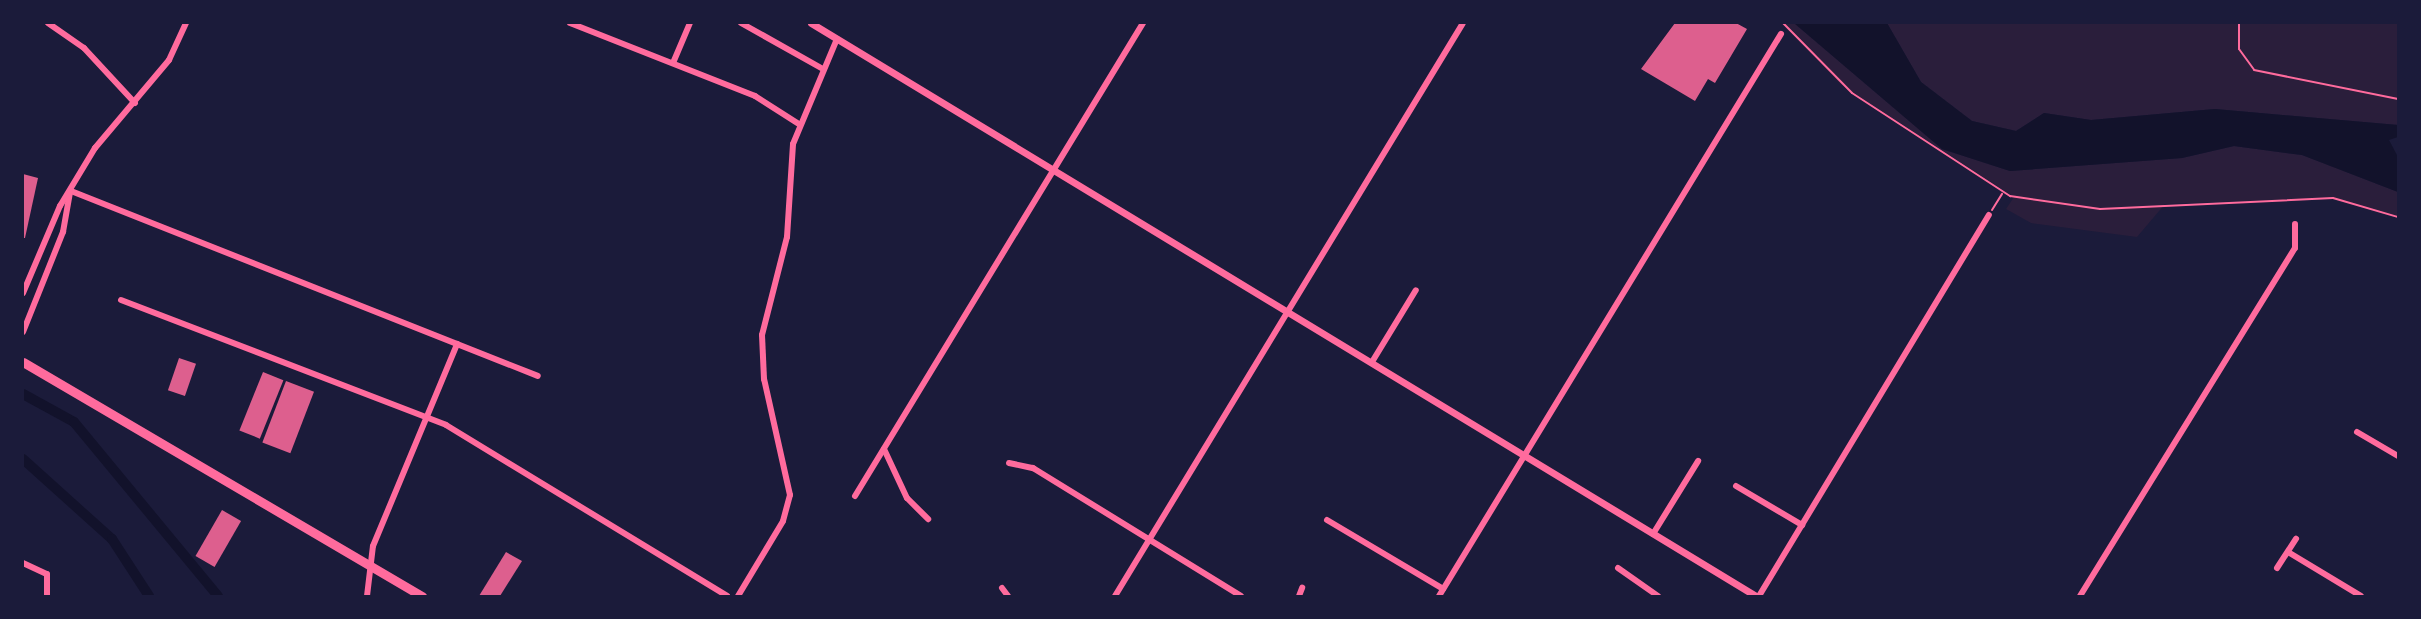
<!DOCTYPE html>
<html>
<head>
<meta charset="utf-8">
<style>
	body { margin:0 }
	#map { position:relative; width:2421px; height:619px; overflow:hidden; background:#1b1b3a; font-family:"Sofia Sans Condensed",sans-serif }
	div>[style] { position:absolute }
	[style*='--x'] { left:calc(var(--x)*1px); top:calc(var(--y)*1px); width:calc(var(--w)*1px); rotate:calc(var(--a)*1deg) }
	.green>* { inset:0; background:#2a1e3b }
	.water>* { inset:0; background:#12122b }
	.canal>* { height:10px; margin:-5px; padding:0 5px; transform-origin:5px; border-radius:5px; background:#12122b }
	.building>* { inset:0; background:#dd5f8e; transform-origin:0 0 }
	.path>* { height:2px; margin:-1px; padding:0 1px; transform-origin:1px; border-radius:1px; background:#ff6b9d }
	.minor>* { height:6px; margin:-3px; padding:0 3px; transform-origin:3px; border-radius:3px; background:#ff6b9d }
	.tertiary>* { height:7px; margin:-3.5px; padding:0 3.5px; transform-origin:3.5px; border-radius:3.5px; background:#ff6b9d }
	.primary>* { height:9px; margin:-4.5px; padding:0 4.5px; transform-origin:4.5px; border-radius:4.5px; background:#ff6b9d }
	span { translate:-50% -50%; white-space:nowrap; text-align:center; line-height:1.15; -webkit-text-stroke:7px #1b1b3a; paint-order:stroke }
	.frame { position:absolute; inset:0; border:24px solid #1b1b3a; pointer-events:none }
</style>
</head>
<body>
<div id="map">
	<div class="green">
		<div style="clip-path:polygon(1783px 23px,1794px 23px,1942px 149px,2010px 171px,2182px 158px,2234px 146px,2302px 155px,2398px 192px,2398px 217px,2333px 198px,2165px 204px,2137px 237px,2031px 223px,2006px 209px,2014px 197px,1840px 84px)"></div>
		<div style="clip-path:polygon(1887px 23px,2398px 23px,2398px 125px,2215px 109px,2091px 120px,2044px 113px,2016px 131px,1972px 121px,1921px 82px)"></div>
	</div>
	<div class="water">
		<div style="clip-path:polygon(1794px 23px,1887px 23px,1921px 82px,1972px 121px,2016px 131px,2044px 113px,2091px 120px,2215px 109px,2398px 125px,2398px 137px,2389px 140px,2398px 157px,2398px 192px,2302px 155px,2234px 146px,2182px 158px,2010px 171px,1942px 149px)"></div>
	</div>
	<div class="canal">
		<div style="--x:23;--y:394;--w:58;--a:28.8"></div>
		<div style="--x:74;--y:422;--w:226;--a:50.4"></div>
		<div style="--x:23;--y:459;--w:120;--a:42"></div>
		<div style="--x:112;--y:539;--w:68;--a:57"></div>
	</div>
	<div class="building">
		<div style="clip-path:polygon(1675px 23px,1736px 23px,1747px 29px,1715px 83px,1708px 79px,1695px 101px,1641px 69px)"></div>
		<div style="clip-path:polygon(23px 174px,38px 178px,25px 238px,23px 238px)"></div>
		<div style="left:179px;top:358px;width:18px;height:34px;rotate:19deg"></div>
		<div style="left:263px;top:372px;width:22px;height:63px;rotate:22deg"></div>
		<div style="left:286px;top:381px;width:30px;height:66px;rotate:21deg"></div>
		<div style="left:222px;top:510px;width:22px;height:53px;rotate:30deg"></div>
		<div style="clip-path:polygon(506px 552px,522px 561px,500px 596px,479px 596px)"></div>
	</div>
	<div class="path">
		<div style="--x:1783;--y:23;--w:98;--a:45.4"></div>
		<div style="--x:1852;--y:93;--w:189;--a:33.1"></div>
		<div style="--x:2010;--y:196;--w:91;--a:8.2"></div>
		<div style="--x:2100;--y:209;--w:233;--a:-2.7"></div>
		<div style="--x:2333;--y:198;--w:68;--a:16.3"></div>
		<div style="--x:2239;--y:23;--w:26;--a:90"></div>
		<div style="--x:2239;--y:49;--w:26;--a:54"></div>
		<div style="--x:2254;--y:70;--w:147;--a:11.4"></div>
		<div style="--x:1992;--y:210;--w:19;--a:-58"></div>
	</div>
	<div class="minor">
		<div style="--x:48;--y:23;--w:44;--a:34.8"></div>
		<div style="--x:84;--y:48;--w:75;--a:47.2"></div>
		<div style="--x:570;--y:23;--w:199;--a:21.5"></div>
		<div style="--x:755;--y:96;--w:52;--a:32.5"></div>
		<div style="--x:741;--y:23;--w:94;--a:29.3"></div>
		<div style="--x:673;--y:63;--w:43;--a:-67"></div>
		<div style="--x:71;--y:191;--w:502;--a:21.61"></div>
		<div style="--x:23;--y:293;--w:95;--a:-67"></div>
		<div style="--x:60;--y:206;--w:68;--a:-58.9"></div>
		<div style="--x:95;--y:148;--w:115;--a:-49.9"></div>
		<div style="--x:169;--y:60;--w:41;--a:-65.3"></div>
		<div style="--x:121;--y:300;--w:348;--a:21"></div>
		<div style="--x:446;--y:425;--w:329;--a:31.3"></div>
		<div style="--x:23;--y:332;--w:108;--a:-68.2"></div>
		<div style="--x:63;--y:232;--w:40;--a:-80"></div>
		<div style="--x:1372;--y:362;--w:84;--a:-58.6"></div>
		<div style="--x:2357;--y:432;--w:48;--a:30.3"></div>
		<div style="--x:884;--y:449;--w:54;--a:64.9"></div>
		<div style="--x:907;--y:498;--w:30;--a:45"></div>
		<div style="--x:1009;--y:463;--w:25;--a:12"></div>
		<div style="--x:1033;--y:468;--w:244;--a:31.6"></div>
		<div style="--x:1736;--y:486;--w:77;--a:30.6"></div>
		<div style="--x:855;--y:496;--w:554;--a:-58.66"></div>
		<div style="--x:1327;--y:520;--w:135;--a:30.7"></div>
		<div style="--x:1653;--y:534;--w:86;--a:-58.3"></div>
		<div style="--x:2288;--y:552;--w:85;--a:31.1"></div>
		<div style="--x:23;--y:563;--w:26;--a:25"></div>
		<div style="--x:47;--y:574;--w:22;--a:90"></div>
		<div style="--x:1618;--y:568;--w:49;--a:35"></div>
		<div style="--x:2277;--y:568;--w:35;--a:-57"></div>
		<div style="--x:1002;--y:588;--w:10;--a:53"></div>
		<div style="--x:367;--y:596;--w:50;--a:-83.2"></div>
		<div style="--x:373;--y:546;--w:219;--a:-67.4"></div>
		<div style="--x:738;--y:596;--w:87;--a:-59"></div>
		<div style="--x:783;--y:521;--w:27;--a:-75"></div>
		<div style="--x:790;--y:495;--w:119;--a:-102.6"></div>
		<div style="--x:764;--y:379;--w:44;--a:-92.6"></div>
		<div style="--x:762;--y:335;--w:101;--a:-75.7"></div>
		<div style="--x:787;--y:237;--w:93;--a:-86.3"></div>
		<div style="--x:793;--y:144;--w:114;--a:-67.3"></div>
		<div style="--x:1115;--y:596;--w:670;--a:-58.73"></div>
		<div style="--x:1299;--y:596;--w:9;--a:-69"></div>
		<div style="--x:1439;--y:596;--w:658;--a:-58.68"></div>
		<div style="--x:1759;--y:596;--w:445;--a:-58.9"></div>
		<div style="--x:2080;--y:596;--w:409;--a:-58.3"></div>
		<div style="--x:2295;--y:248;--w:24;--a:-90"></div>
	</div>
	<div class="tertiary">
		<div style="--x:811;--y:23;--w:1105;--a:31.23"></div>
	</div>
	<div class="primary">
		<div style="--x:23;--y:362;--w:463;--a:30.4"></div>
	</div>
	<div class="frame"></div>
</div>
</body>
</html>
